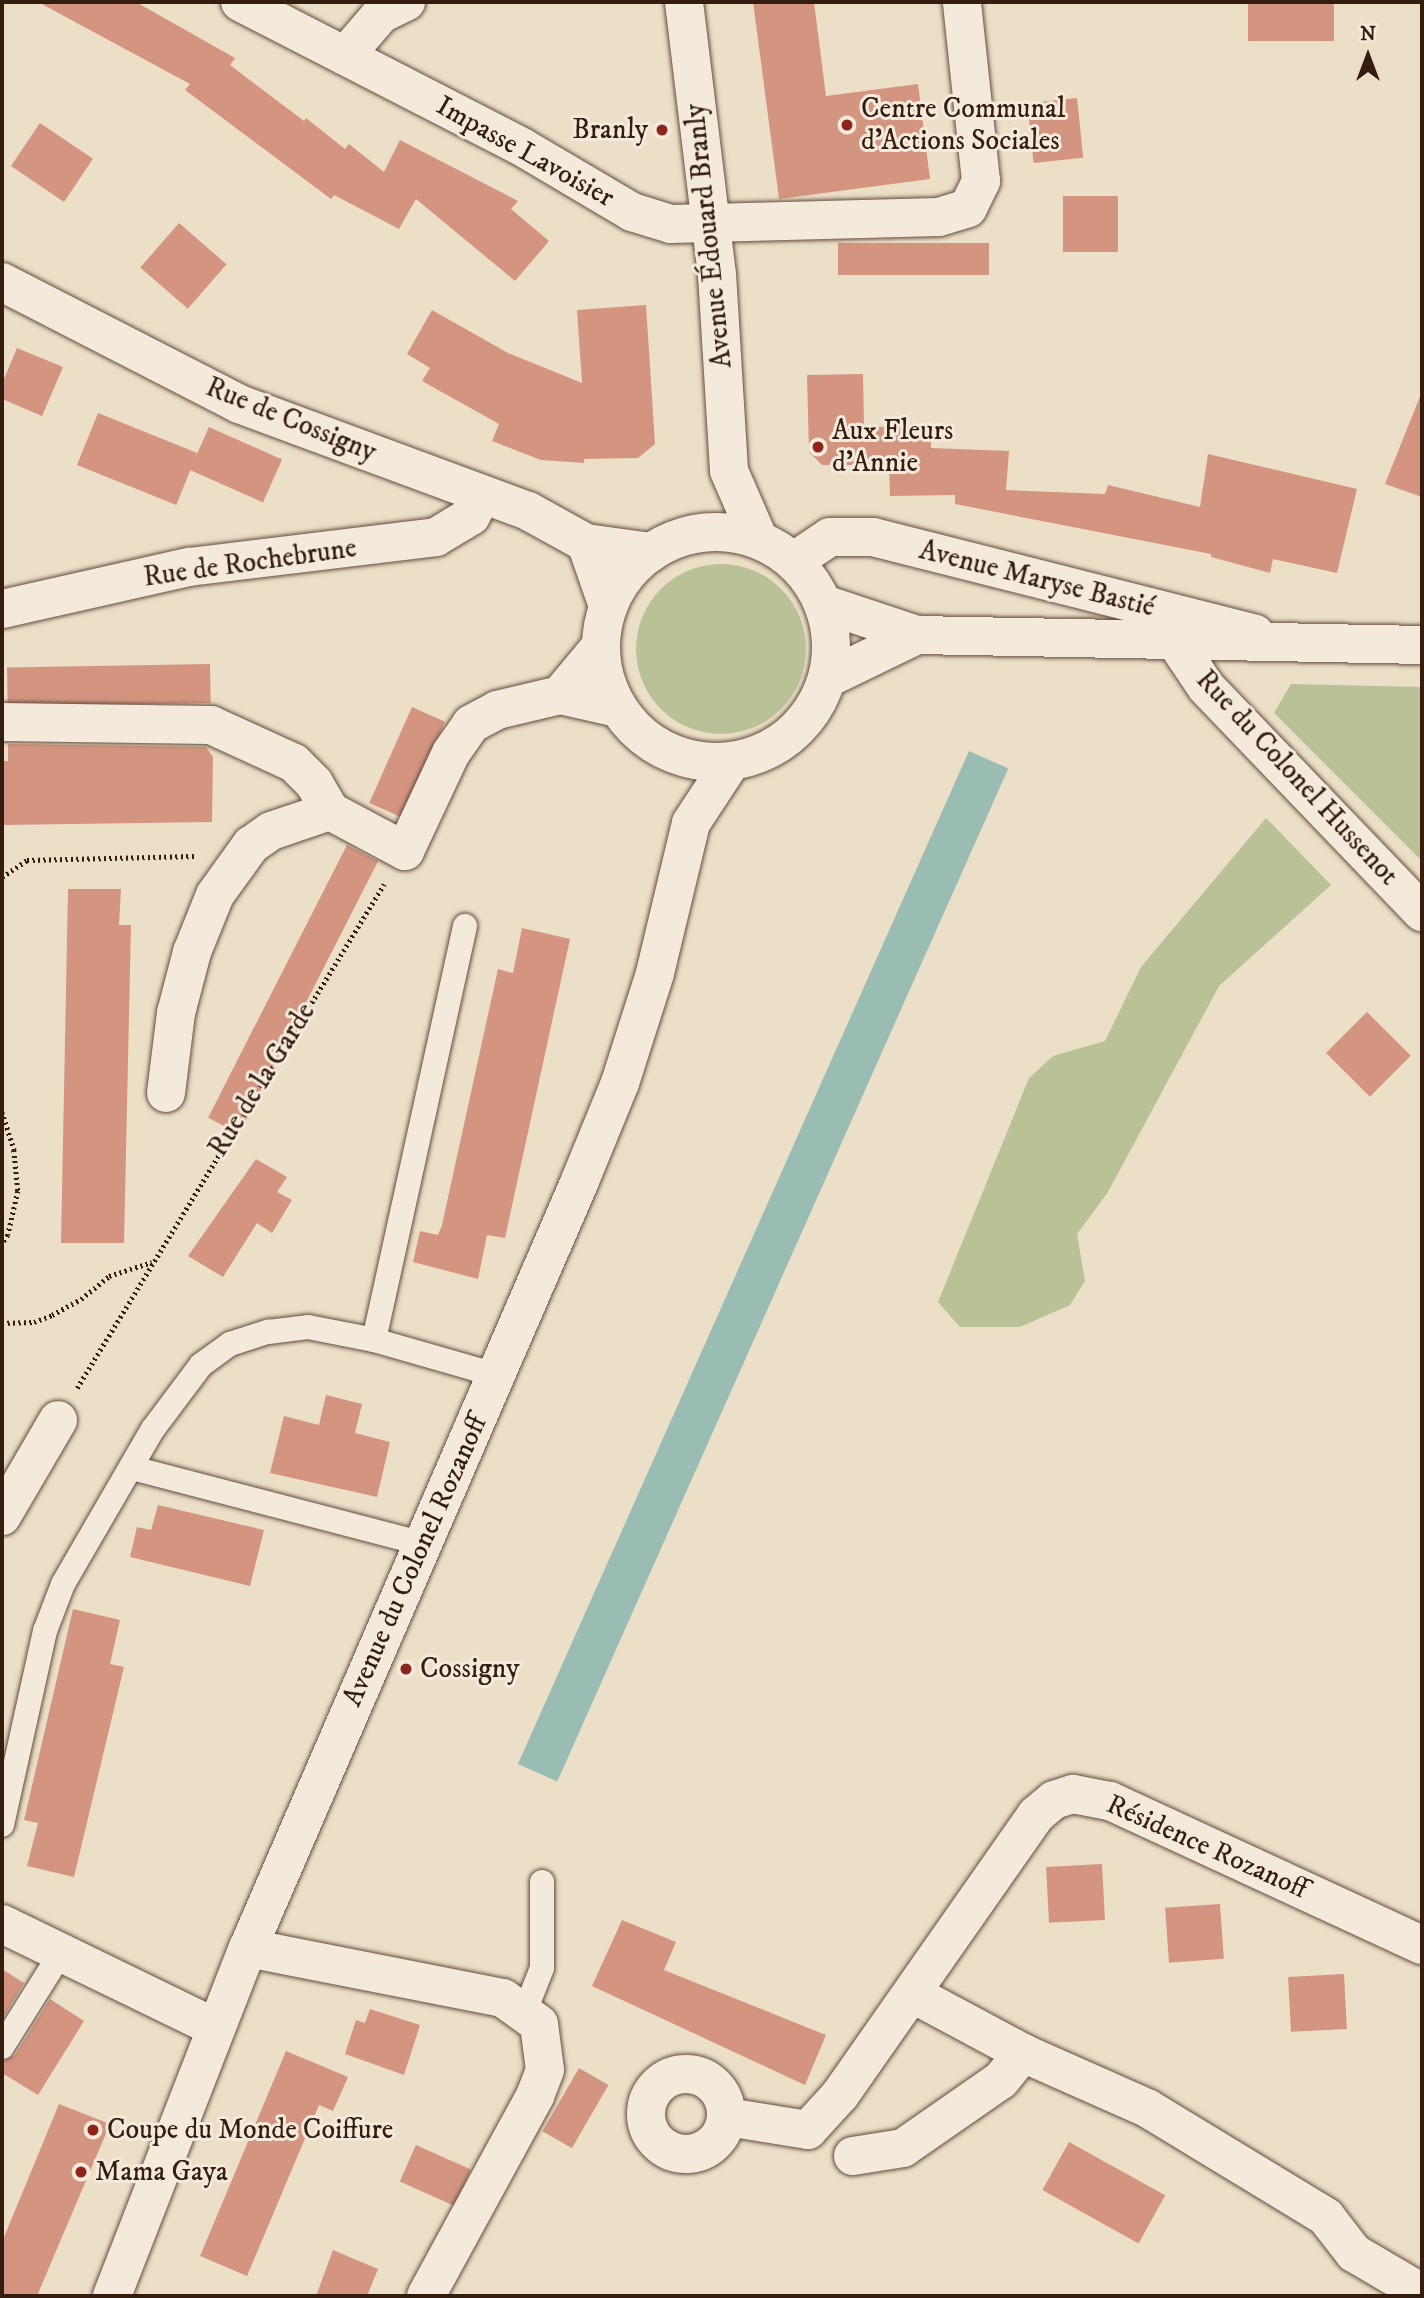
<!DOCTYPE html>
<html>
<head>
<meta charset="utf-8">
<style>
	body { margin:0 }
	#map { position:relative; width:1424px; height:2298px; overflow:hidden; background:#ecdfc7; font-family:"IM FELL DW Pica",serif }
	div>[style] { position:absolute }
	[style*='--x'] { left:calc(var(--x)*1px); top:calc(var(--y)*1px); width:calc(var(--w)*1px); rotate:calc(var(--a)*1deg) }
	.green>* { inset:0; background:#b8c296 }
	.round { border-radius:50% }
	.water>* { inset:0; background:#99bdb2; transform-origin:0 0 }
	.building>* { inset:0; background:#d49580; transform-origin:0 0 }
	.path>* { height:4.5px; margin-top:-2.25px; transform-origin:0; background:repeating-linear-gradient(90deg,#341c0e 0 2px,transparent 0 5.5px) }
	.roads { filter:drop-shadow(0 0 2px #624d3c) drop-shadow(0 0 2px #624d3c) }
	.lane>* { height:24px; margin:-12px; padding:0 12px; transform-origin:12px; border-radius:12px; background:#f3eadb }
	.street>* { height:38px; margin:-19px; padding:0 19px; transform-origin:19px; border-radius:19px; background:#f3eadb }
	.street>.ring { margin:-19px; padding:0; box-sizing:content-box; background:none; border:38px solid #f3eadb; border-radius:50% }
	.secondary>* { height:38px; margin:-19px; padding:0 19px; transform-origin:19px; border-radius:19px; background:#f3eadb }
	.secondary>.ring { margin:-19px; padding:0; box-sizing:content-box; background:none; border:38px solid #f3eadb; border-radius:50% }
	.dots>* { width:19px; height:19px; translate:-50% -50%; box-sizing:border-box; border:4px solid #f3eadb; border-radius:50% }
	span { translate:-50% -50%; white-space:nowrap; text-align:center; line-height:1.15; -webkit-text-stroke:6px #f3eadb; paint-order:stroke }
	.poi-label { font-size:28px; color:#341c0e }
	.left { translate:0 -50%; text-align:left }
	.right { translate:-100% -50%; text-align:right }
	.street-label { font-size:28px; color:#341c0e }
	.frame { position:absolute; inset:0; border:4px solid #341c0e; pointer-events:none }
	.north { position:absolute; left:1333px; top:21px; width:70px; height:70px; -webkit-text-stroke:5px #f3eadb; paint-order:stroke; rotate:0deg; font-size:19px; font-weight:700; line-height:28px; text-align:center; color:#341c0e }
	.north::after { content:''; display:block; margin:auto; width:24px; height:32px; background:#341c0e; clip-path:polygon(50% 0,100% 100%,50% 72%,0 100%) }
</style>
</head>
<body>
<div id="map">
	<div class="green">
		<div class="round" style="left:636px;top:564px;width:170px;height:170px"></div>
		<div style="clip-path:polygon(1291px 684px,1422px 687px,1422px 861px,1274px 713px)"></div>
		<div style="clip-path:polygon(1266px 818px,1331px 885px,1219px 986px,1108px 1192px,1077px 1234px,1085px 1281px,1070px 1305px,1020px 1327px,960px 1327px,938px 1302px,1029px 1078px,1053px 1056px,1105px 1041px,1141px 967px)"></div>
	</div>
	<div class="water">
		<div style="left:969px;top:751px;width:43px;height:1109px;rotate:24deg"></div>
	</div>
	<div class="building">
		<div style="clip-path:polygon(38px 2px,136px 2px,235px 58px,230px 65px,304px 121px,306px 118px,345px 149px,349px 144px,384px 172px,400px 140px,518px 201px,511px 209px,549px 241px,515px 281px,416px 199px,399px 229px,334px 195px,331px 199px,185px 90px,190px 84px)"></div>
		<div style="clip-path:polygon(753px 2px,814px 2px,826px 96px,918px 84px,930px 179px,779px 199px)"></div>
		<div style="left:1248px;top:2px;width:86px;height:39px"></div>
		<div style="left:1077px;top:98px;width:60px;height:50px;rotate:84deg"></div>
		<div style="left:40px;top:123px;width:64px;height:52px;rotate:34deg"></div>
		<div style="left:1063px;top:196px;width:55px;height:56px"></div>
		<div style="left:179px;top:223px;width:63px;height:59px;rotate:41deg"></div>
		<div style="left:989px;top:243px;width:32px;height:151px;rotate:90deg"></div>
		<div style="clip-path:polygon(646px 305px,655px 444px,638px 458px,584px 459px,584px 463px,541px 460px,492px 441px,499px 424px,422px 381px,430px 368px,407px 354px,432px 310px,508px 353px,582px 383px,577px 310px)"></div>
		<div style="clip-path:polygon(17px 348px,63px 367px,42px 416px,2px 399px,2px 384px)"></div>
		<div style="clip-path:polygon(863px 374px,864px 427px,931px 426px,931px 448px,1009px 451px,1006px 490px,1105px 494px,1108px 485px,1200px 507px,1208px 454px,1357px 489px,1337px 573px,1273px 559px,1270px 573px,1211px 557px,1211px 554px,955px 504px,955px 495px,890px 496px,889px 465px,822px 465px,809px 452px,807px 375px)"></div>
		<div style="clip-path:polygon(1421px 394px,1422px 395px,1422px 497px,1385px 484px)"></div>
		<div style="left:98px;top:413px;width:107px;height:56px;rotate:22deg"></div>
		<div style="left:209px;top:427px;width:80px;height:47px;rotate:24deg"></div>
		<div style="left:210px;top:664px;width:39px;height:203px;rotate:89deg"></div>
		<div style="left:412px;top:707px;width:36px;height:105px;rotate:24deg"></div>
		<div style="clip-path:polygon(8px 744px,206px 747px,213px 757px,212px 822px,2px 825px,2px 761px,8px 761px)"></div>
		<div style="left:347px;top:845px;width:35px;height:306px;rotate:27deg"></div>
		<div style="clip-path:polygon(68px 889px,121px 889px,119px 925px,131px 925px,124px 1243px,61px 1243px)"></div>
		<div style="clip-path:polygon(522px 928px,570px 939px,505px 1238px,487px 1235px,478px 1279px,413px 1262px,420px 1231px,438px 1235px,442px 1225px,498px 969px,513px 973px)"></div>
		<div style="left:1367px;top:1012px;width:62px;height:58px;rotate:45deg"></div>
		<div style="clip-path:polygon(256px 1159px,287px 1177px,277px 1192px,292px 1200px,272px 1233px,257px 1223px,223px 1277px,188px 1256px)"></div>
		<div style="clip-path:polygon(326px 1395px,362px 1404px,355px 1433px,390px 1442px,377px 1497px,270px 1473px,284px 1416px,319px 1425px)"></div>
		<div style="clip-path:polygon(158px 1505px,264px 1530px,250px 1586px,130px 1557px,137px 1527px,151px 1530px)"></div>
		<div style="clip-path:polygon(73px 1609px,120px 1620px,110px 1664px,124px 1667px,74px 1877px,27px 1866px,38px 1823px,24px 1820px)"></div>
		<div style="left:1102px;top:1864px;width:56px;height:56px;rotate:87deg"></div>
		<div style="left:1220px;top:1904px;width:55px;height:55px;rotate:86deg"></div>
		<div style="clip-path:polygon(622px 1920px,676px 1942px,664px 1970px,826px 2035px,805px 2085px,592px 1986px)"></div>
		<div style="clip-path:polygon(2px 1969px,24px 1983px,2px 2019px)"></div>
		<div style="left:1344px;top:1974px;width:55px;height:56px;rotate:87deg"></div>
		<div style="clip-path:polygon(50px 1999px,84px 2021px,38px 2095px,2px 2073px,2px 2062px,15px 2055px)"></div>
		<div style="clip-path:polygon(370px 2009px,420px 2025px,404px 2075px,345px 2054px,356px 2020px,365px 2023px)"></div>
		<div style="clip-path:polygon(286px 2051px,348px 2077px,333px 2111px,319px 2105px,247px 2276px,200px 2256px)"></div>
		<div style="left:579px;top:2068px;width:34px;height:73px;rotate:30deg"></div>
		<div style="clip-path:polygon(59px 2104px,110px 2124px,37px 2296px,2px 2296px,2px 2242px)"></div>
		<div style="left:1069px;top:2142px;width:110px;height:55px;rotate:29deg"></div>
		<div style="left:416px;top:2145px;width:60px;height:40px;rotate:24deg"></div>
		<div style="clip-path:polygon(333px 2250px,378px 2269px,367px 2296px,316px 2296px)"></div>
	</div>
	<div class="path">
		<div style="--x:2;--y:877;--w:30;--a:-34"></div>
		<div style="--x:27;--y:860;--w:167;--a:-1.4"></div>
		<div style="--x:2;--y:1112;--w:40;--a:72"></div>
		<div style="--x:14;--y:1150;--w:41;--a:84.4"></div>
		<div style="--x:18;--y:1191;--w:45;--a:102.8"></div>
		<div style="--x:8;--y:1235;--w:11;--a:124"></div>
		<div style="--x:2;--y:1323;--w:32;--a:-2"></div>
		<div style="--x:34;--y:1322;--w:19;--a:-21"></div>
		<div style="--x:52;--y:1315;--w:33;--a:-29"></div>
		<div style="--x:81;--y:1299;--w:36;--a:-39"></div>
		<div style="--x:109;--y:1276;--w:45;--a:-18"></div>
		<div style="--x:77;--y:1388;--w:590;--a:-58.65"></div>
	</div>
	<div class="roads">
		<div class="lane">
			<div style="--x:374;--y:1340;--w:424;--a:-77.6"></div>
			<div style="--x:132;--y:1468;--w:301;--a:14.6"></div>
			<div style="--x:2;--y:1825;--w:199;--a:-77.5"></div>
			<div style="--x:45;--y:1631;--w:50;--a:-69"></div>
			<div style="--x:63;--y:1584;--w:179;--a:-59.9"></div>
			<div style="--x:153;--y:1429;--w:80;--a:-53.1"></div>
			<div style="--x:201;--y:1365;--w:36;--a:-36"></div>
			<div style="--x:230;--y:1344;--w:40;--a:-18"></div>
			<div style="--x:268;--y:1332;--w:40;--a:-7.1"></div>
			<div style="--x:308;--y:1327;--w:67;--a:11.1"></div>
			<div style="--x:374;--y:1340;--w:127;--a:16"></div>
			<div style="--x:525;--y:2011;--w:46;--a:-68.4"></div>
			<div style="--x:542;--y:1968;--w:86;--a:-90"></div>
			<div style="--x:2;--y:2047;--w:111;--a:-57.9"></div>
		</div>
		<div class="street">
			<div style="--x:240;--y:2;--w:317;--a:27.2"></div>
			<div style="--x:522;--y:147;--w:128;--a:30.6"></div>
			<div style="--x:632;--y:212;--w:41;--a:17.1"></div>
			<div style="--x:671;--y:224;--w:268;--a:-1.5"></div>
			<div style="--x:939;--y:217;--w:30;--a:-17"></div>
			<div style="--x:968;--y:208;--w:30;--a:-64"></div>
			<div style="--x:981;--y:181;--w:180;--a:-96.1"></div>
			<div style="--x:345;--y:56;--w:55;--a:-49.4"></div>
			<div style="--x:381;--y:14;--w:28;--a:-26"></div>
			<div style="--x:2;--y:282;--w:267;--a:27.2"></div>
			<div style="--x:239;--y:404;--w:308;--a:20.3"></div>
			<div style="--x:528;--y:511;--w:66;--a:28.9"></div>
			<div style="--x:586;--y:543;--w:66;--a:7.9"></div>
			<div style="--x:586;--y:543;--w:67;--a:70.8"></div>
			<div style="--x:794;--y:561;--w:43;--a:-33.7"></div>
			<div style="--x:830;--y:537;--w:43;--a:0"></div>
			<div style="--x:873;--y:537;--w:394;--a:14.2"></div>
			<div style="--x:2;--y:609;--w:192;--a:-12.7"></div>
			<div style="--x:189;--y:567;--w:249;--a:-6.9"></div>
			<div style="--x:436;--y:537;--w:41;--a:-31"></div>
			<div style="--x:471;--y:516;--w:24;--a:-62"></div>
			<div style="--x:1175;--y:641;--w:55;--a:56"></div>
			<div style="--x:1206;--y:687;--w:312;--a:46.2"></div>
			<div style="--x:560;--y:695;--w:62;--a:-50.2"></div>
			<div style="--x:2;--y:722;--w:209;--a:0.8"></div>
			<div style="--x:211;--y:725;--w:91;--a:24.6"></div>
			<div style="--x:294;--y:763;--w:28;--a:45"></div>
			<div style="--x:314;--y:783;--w:32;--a:60"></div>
			<div style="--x:166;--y:1093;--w:81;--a:-82.9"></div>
			<div style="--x:176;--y:1013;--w:63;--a:-75.3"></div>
			<div style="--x:192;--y:952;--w:61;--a:-68"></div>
			<div style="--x:215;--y:895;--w:62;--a:-54.2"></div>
			<div style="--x:251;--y:845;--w:24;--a:-35"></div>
			<div style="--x:271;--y:831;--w:62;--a:-18.7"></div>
			<div style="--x:330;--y:811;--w:85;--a:28.1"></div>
			<div style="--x:405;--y:851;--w:108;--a:-64.9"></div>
			<div style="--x:451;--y:753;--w:35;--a:-55"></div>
			<div style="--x:471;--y:724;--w:30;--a:-28"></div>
			<div style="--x:497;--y:710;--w:65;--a:-13.4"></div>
			<div style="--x:560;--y:695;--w:59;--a:12.6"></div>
			<div style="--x:2;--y:1516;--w:111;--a:-59.7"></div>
			<div style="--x:2;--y:1924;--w:238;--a:25.9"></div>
			<div style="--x:248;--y:1948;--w:260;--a:11.1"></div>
			<div style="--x:503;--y:1998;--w:44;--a:35.8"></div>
			<div style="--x:539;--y:2024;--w:46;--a:82.6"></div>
			<div style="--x:545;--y:2070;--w:28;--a:111"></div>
			<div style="--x:535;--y:2096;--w:228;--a:118.6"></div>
			<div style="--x:913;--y:1994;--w:125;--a:28.2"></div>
			<div style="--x:1023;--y:2053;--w:136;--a:23.9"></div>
			<div style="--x:1147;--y:2108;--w:210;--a:31.3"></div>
			<div style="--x:1326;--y:2217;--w:46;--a:52.1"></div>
			<div style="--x:1354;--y:2253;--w:79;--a:30.5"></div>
			<div class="ring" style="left:646px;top:2074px;width:42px;height:42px"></div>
			<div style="--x:727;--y:2117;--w:82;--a:9.1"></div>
			<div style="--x:808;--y:2130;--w:47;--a:-47.6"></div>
			<div style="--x:840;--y:2095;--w:342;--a:-55"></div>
			<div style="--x:1036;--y:1815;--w:23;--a:-40"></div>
			<div style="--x:1054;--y:1800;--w:20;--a:-18"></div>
			<div style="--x:1073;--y:1794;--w:38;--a:11"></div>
			<div style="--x:1110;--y:1801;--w:344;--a:24.8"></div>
			<div style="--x:853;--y:2156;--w:51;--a:-9.1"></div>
			<div style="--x:903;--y:2148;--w:119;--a:-34.8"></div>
			<div style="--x:1001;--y:2080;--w:35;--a:-51"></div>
		</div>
		<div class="secondary">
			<div style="--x:684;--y:2;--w:274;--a:83.1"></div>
			<div style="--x:717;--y:274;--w:197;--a:86.5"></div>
			<div style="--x:729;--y:471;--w:75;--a:66.5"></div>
			<div class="ring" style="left:601px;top:532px;width:192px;height:192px"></div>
			<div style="--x:824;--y:604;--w:98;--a:18.4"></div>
			<div style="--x:917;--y:635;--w:505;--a:1.13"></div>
			<div style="--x:828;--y:678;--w:99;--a:-25.8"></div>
			<div style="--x:112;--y:2296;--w:374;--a:-68.7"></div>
			<div style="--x:248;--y:1948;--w:834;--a:-66.6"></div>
			<div style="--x:579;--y:1183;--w:108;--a:-67.7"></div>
			<div style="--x:620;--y:1083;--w:115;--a:-72.3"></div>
			<div style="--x:655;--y:973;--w:154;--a:-76.5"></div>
			<div style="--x:691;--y:823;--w:73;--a:-56.7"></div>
		</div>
	</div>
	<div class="dots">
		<div style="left:847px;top:125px;background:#8f2418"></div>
		<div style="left:662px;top:130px;background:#8f2418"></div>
		<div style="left:818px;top:447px;background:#8f2418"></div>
		<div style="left:406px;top:1669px;background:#8f2418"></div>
		<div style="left:93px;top:2130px;background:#8f2418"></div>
		<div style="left:81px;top:2172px;background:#8f2418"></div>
	</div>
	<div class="poi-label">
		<span class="left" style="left:861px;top:125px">Centre Communal<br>d'Actions Sociales</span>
		<span class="right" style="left:648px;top:130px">Branly</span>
		<span class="left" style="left:832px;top:447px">Aux Fleurs<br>d'Annie</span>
		<span class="left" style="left:420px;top:1669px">Cossigny</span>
		<span class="left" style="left:107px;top:2130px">Coupe du Monde Coiffure</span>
		<span class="left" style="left:95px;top:2172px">Mama Gaya</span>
	</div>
	<div class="street-label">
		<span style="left:525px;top:152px;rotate:29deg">Impasse Lavoisier</span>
		<span style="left:709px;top:236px;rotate:-96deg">Avenue Édouard Branly</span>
		<span style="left:291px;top:420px;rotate:22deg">Rue de Cossigny</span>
		<span style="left:250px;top:563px;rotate:-8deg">Rue de Rochebrune</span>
		<span style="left:1037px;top:579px;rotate:14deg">Avenue Maryse Bastié</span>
		<span style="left:1297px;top:778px;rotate:47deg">Rue du Colonel Hussenot</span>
		<span style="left:262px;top:1080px;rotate:-58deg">Rue de la Garde</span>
		<span style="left:415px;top:1561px;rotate:-66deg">Avenue du Colonel Rozanoff</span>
		<span style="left:1207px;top:1847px;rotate:24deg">Résidence Rozanoff</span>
	</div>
	<div class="frame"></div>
	<div class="north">N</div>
</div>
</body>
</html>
